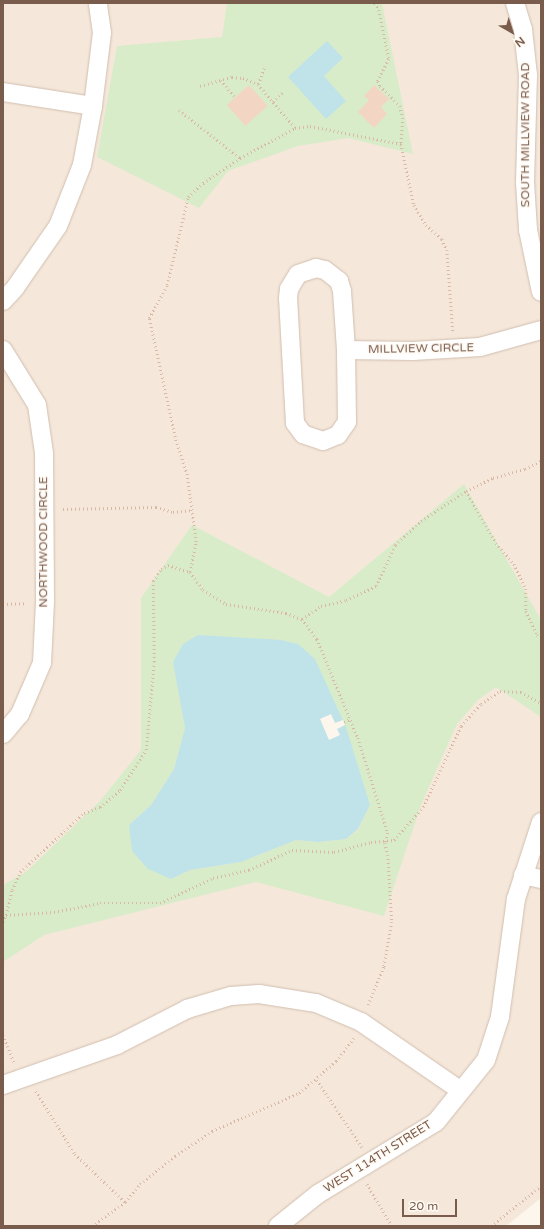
<!DOCTYPE html>
<html>
<head>
<meta charset="utf-8">
<style>
	body { margin:0 }
	#map { position:relative; width:544px; height:1229px; overflow:hidden; background:#fdf6ec; font-family:"Varela Round",sans-serif }
	div>[style] { position:absolute }
	[style*='--x'] { left:calc(var(--x)*1px); top:calc(var(--y)*1px); width:calc(var(--w)*1px); rotate:calc(var(--a)*1deg) }
	.residential>* { inset:0; background:#f5e8da }
	.green>* { inset:0; background:#d8ecc9 }
	.water>* { inset:0; background:#bfe3e8 }
	.pier>* { inset:0; background:#fdf6ec }
	.building>* { inset:0; background:#f3d5c3; transform-origin:0 0 }
	.path>* { height:2.5px; margin-top:-1.25px; transform-origin:0; background:repeating-linear-gradient(90deg,#d9b8a5 0 1px,transparent 0 4px) }
	.roads { filter:drop-shadow(0 0 1px #d1beb0) drop-shadow(0 0 1px #d1beb0) }
	.street>* { height:18px; margin:-9px; padding:0 9px; transform-origin:9px; border-radius:9px; background:#fff }
	span { translate:-50% -50%; white-space:nowrap; text-align:center; line-height:1.15; -webkit-text-stroke:3px #fffaf3; paint-order:stroke }
	.street-label { font-size:12px; color:#7a5c4d }
	.frame { position:absolute; inset:0; border:4px solid #7a5c4d; pointer-events:none }
	.north { position:absolute; left:492px; top:12px; width:40px; height:40px; -webkit-text-stroke:3px #fffaf3; paint-order:stroke; rotate:141deg; font-size:11px; font-weight:700; line-height:16px; text-align:center; color:#7a5c4d }
	.north::after { content:''; display:block; margin:auto; width:14px; height:18px; background:#7a5c4d; clip-path:polygon(50% 0,100% 100%,50% 72%,0 100%) }
	.scale { position:absolute; left:402px; top:1199px; width:55px; height:18px; box-sizing:border-box; border:2px solid #7a5c4d; border-top:0; padding-left:5px; font-size:12px; line-height:14px; white-space:nowrap; color:#7a5c4d; -webkit-text-stroke:3px #fffaf3; paint-order:stroke }
</style>
</head>
<body>
<div id="map">
	<div class="residential">
		<div style="clip-path:polygon(3px 3px,541px 3px,541px 1198px,506px 1226px,3px 1226px)"></div>
	</div>
	<div class="green">
		<div style="clip-path:polygon(227px 3px,382px 3px,413px 154px,348px 138px,298px 146px,228px 171px,199px 208px,97px 157px,117px 46px,222px 37px)"></div>
		<div style="clip-path:polygon(evenodd,464px 484px,541px 620px,541px 717px,496px 687px,478px 700px,457px 724px,421px 805px,384px 916px,256px 882px,44px 935px,3px 962px,3px 885px,26px 872px,100px 801px,141px 750px,141px 598px,192px 525px,329px 597px,464px 484px,198px 635px,213px 637px,370px 805px,358px 830px,346px 839px,318px 842px,296px 840px,241px 862px,190px 870px,171px 879px,129px 825px,151px 805px,174px 769px,185px 728px,174px 662px,198px 635px)"></div>
	</div>
	<div class="water">
		<div style="clip-path:polygon(327px 41px,343px 58px,324px 76px,346px 101px,326px 119px,288px 77px)"></div>
		<div style="clip-path:polygon(198px 635px,281px 640px,298px 644px,315px 659px,346px 727px,370px 805px,358px 829px,346px 839px,318px 842px,296px 840px,241px 862px,190px 870px,171px 879px,148px 869px,132px 851px,129px 825px,151px 805px,174px 769px,185px 728px,173px 662px,183px 644px)"></div>
	</div>
	<div class="pier">
		<div style="clip-path:polygon(331px 714px,335px 723px,343px 720px,345px 725px,337px 729px,340px 735px,329px 740px,320px 719px)"></div>
	</div>
	<div class="building">
		<div style="left:249px;top:85px;width:28px;height:30px;rotate:48deg"></div>
		<div style="clip-path:polygon(374px 85px,389px 99px,381px 107px,387px 114px,374px 128px,358px 112px,369px 100px,364px 96px)"></div>
	</div>
	<div class="path">
		<div style="--x:375;--y:3;--w:8;--a:60"></div>
		<div style="--x:379;--y:10;--w:50;--a:78.5"></div>
		<div style="--x:389;--y:59;--w:25;--a:117"></div>
		<div style="--x:378;--y:81;--w:5;--a:68"></div>
		<div style="--x:380;--y:86;--w:28;--a:45"></div>
		<div style="--x:400;--y:106;--w:12;--a:76"></div>
		<div style="--x:403;--y:118;--w:26;--a:94"></div>
		<div style="--x:401;--y:144;--w:62;--a:78"></div>
		<div style="--x:414;--y:205;--w:23;--a:59"></div>
		<div style="--x:426;--y:225;--w:21;--a:41"></div>
		<div style="--x:442;--y:239;--w:12;--a:66"></div>
		<div style="--x:447;--y:250;--w:81;--a:85.8"></div>
		<div style="--x:221;--y:80;--w:22;--a:51"></div>
		<div style="--x:258;--y:84;--w:17;--a:-69"></div>
		<div style="--x:200;--y:86;--w:33;--a:-16"></div>
		<div style="--x:232;--y:77;--w:11;--a:5"></div>
		<div style="--x:243;--y:78;--w:16;--a:22"></div>
		<div style="--x:258;--y:84;--w:57;--a:49.9"></div>
		<div style="--x:273;--y:102;--w:13;--a:-45"></div>
		<div style="--x:179;--y:110;--w:78;--a:38.2"></div>
		<div style="--x:466;--y:491;--w:60;--a:60"></div>
		<div style="--x:496;--y:543;--w:28;--a:49"></div>
		<div style="--x:514;--y:564;--w:28;--a:64"></div>
		<div style="--x:526;--y:589;--w:22;--a:90"></div>
		<div style="--x:526;--y:611;--w:26;--a:65"></div>
		<div style="--x:537;--y:635;--w:4;--a:27"></div>
		<div style="--x:63;--y:509;--w:93;--a:-1.2"></div>
		<div style="--x:156;--y:507;--w:18;--a:16"></div>
		<div style="--x:173;--y:512;--w:20;--a:-6"></div>
		<div style="--x:190;--y:572;--w:22;--a:54"></div>
		<div style="--x:203;--y:590;--w:27;--a:31"></div>
		<div style="--x:226;--y:604;--w:61;--a:8.5"></div>
		<div style="--x:286;--y:613;--w:17;--a:21"></div>
		<div style="--x:302;--y:619;--w:25;--a:53"></div>
		<div style="--x:317;--y:639;--w:107;--a:67.5"></div>
		<div style="--x:358;--y:738;--w:100;--a:72.5"></div>
		<div style="--x:388;--y:833;--w:10;--a:107"></div>
		<div style="--x:385;--y:843;--w:12;--a:76"></div>
		<div style="--x:388;--y:855;--w:67;--a:86.6"></div>
		<div style="--x:392;--y:922;--w:46;--a:100.1"></div>
		<div style="--x:384;--y:967;--w:42;--a:112.3"></div>
		<div style="--x:3;--y:604;--w:23;--a:-2"></div>
		<div style="--x:302;--y:619;--w:23;--a:-34"></div>
		<div style="--x:321;--y:606;--w:26;--a:-13"></div>
		<div style="--x:346;--y:600;--w:33;--a:-25"></div>
		<div style="--x:376;--y:586;--w:45;--a:-65.1"></div>
		<div style="--x:395;--y:545;--w:35;--a:-43"></div>
		<div style="--x:421;--y:521;--w:54;--a:-33.7"></div>
		<div style="--x:466;--y:491;--w:30;--a:-26"></div>
		<div style="--x:493;--y:478;--w:33;--a:-16"></div>
		<div style="--x:525;--y:469;--w:18;--a:-27"></div>
		<div style="--x:344;--y:722;--w:7;--a:-27"></div>
		<div style="--x:6;--y:915;--w:26;--a:-77"></div>
		<div style="--x:12;--y:890;--w:20;--a:-66"></div>
		<div style="--x:20;--y:872;--w:87;--a:-42.7"></div>
		<div style="--x:84;--y:813;--w:17;--a:-21"></div>
		<div style="--x:100;--y:807;--w:26;--a:-40"></div>
		<div style="--x:120;--y:790;--w:48;--a:-57"></div>
		<div style="--x:146;--y:750;--w:88;--a:-84.8"></div>
		<div style="--x:154;--y:662;--w:81;--a:-90.7"></div>
		<div style="--x:153;--y:581;--w:14;--a:-56"></div>
		<div style="--x:161;--y:569;--w:8;--a:-30"></div>
		<div style="--x:168;--y:565;--w:23;--a:18"></div>
		<div style="--x:190;--y:572;--w:31;--a:-79"></div>
		<div style="--x:196;--y:542;--w:68;--a:-97.7"></div>
		<div style="--x:187;--y:475;--w:40;--a:-108"></div>
		<div style="--x:175;--y:437;--w:122;--a:-102.3"></div>
		<div style="--x:149;--y:318;--w:38;--a:-61"></div>
		<div style="--x:167;--y:285;--w:90;--a:-76.6"></div>
		<div style="--x:188;--y:197;--w:21;--a:-43"></div>
		<div style="--x:203;--y:183;--w:45;--a:-34"></div>
		<div style="--x:240;--y:158;--w:63;--a:-28.6"></div>
		<div style="--x:295;--y:128;--w:15;--a:-8"></div>
		<div style="--x:310;--y:126;--w:93;--a:11.2"></div>
		<div style="--x:3;--y:922;--w:8;--a:-67"></div>
		<div style="--x:6;--y:915;--w:48;--a:-3.6"></div>
		<div style="--x:54;--y:912;--w:47;--a:-11.1"></div>
		<div style="--x:100;--y:903;--w:60;--a:0"></div>
		<div style="--x:160;--y:903;--w:59;--a:-25.3"></div>
		<div style="--x:213;--y:878;--w:37;--a:-13"></div>
		<div style="--x:249;--y:870;--w:47;--a:-24.9"></div>
		<div style="--x:292;--y:850;--w:42;--a:2.7"></div>
		<div style="--x:334;--y:852;--w:38;--a:-15"></div>
		<div style="--x:371;--y:842;--w:23;--a:-5"></div>
		<div style="--x:394;--y:840;--w:44;--a:-48.7"></div>
		<div style="--x:423;--y:807;--w:89;--a:-64.9"></div>
		<div style="--x:461;--y:726;--w:30;--a:-48"></div>
		<div style="--x:481;--y:704;--w:23;--a:-34"></div>
		<div style="--x:500;--y:691;--w:21;--a:3"></div>
		<div style="--x:521;--y:692;--w:23;--a:29"></div>
		<div style="--x:3;--y:1035;--w:29;--a:68"></div>
		<div style="--x:317;--y:1080;--w:81;--a:56.1"></div>
		<div style="--x:36;--y:1091;--w:74;--a:58.2"></div>
		<div style="--x:75;--y:1154;--w:69;--a:43.8"></div>
		<div style="--x:367;--y:1184;--w:49;--a:59.2"></div>
		<div style="--x:92;--y:1226;--w:41;--a:-36"></div>
		<div style="--x:125;--y:1202;--w:23;--a:-50"></div>
		<div style="--x:140;--y:1184;--w:45;--a:-38.7"></div>
		<div style="--x:175;--y:1156;--w:45;--a:-34"></div>
		<div style="--x:212;--y:1131;--w:95;--a:-23.6"></div>
		<div style="--x:299;--y:1093;--w:49;--a:-40.9"></div>
		<div style="--x:336;--y:1061;--w:29;--a:-52"></div>
		<div style="--x:491;--y:1226;--w:64;--a:-38.7"></div>
	</div>
	<div class="roads">
		<div class="street">
			<div style="--x:515;--y:3;--w:28;--a:73"></div>
			<div style="--x:523;--y:30;--w:45;--a:83.7"></div>
			<div style="--x:528;--y:75;--w:107;--a:91.6"></div>
			<div style="--x:525;--y:182;--w:48;--a:86.4"></div>
			<div style="--x:528;--y:230;--w:63;--a:78.2"></div>
			<div style="--x:3;--y:92;--w:91;--a:8.8"></div>
			<div style="--x:316;--y:268;--w:9;--a:13"></div>
			<div style="--x:325;--y:270;--w:18;--a:38"></div>
			<div style="--x:339;--y:281;--w:10;--a:73"></div>
			<div style="--x:342;--y:291;--w:59;--a:86.1"></div>
			<div style="--x:346;--y:350;--w:72;--a:89.2"></div>
			<div style="--x:347;--y:422;--w:16;--a:125"></div>
			<div style="--x:338;--y:435;--w:16;--a:158"></div>
			<div style="--x:323;--y:441;--w:21;--a:-161"></div>
			<div style="--x:303;--y:434;--w:14;--a:-126"></div>
			<div style="--x:295;--y:423;--w:125;--a:-93.2"></div>
			<div style="--x:288;--y:298;--w:9;--a:-84"></div>
			<div style="--x:289;--y:289;--w:17;--a:-59"></div>
			<div style="--x:298;--y:274;--w:19;--a:-18"></div>
			<div style="--x:3;--y:301;--w:18;--a:-47"></div>
			<div style="--x:15;--y:288;--w:75;--a:-55.3"></div>
			<div style="--x:58;--y:226;--w:66;--a:-68.5"></div>
			<div style="--x:82;--y:165;--w:60;--a:-79.4"></div>
			<div style="--x:93;--y:106;--w:74;--a:-83"></div>
			<div style="--x:102;--y:33;--w:30;--a:-98"></div>
			<div style="--x:3;--y:350;--w:65;--a:58.3"></div>
			<div style="--x:37;--y:405;--w:49;--a:81.7"></div>
			<div style="--x:44;--y:453;--w:149;--a:89.6"></div>
			<div style="--x:45;--y:602;--w:61;--a:92.8"></div>
			<div style="--x:42;--y:663;--w:56;--a:113.3"></div>
			<div style="--x:20;--y:714;--w:26;--a:130"></div>
			<div style="--x:346;--y:350;--w:67;--a:0.9"></div>
			<div style="--x:413;--y:351;--w:67;--a:-3.4"></div>
			<div style="--x:480;--y:347;--w:63;--a:-15.6"></div>
			<div style="--x:523;--y:875;--w:18;--a:13"></div>
			<div style="--x:3;--y:1085;--w:121;--a:-19.3"></div>
			<div style="--x:117;--y:1045;--w:79;--a:-27.2"></div>
			<div style="--x:187;--y:1009;--w:46;--a:-16.5"></div>
			<div style="--x:231;--y:996;--w:28;--a:-4"></div>
			<div style="--x:259;--y:994;--w:58;--a:9"></div>
			<div style="--x:316;--y:1003;--w:49;--a:22.9"></div>
			<div style="--x:361;--y:1022;--w:121;--a:34.6"></div>
			<div style="--x:278;--y:1226;--w:51;--a:-38.7"></div>
			<div style="--x:318;--y:1194;--w:138;--a:-31.4"></div>
			<div style="--x:436;--y:1122;--w:80;--a:-51.1"></div>
			<div style="--x:486;--y:1060;--w:45;--a:-72"></div>
			<div style="--x:500;--y:1017;--w:119;--a:-82.3"></div>
			<div style="--x:516;--y:899;--w:81;--a:-72"></div>
		</div>
	</div>
	<div class="street-label">
		<span style="left:526px;top:135px;rotate:-90deg">SOUTH MILLVIEW ROAD</span>
		<span style="left:421px;top:349px;rotate:-1deg">MILLVIEW CIRCLE</span>
		<span style="left:44px;top:542px;rotate:-90deg">NORTHWOOD CIRCLE</span>
		<span style="left:378px;top:1157px;rotate:-32deg">WEST 114TH STREET</span>
	</div>
	<div class="frame"></div>
	<div class="north">N</div>
	<div class="scale">20 m</div>
</div>
</body>
</html>
